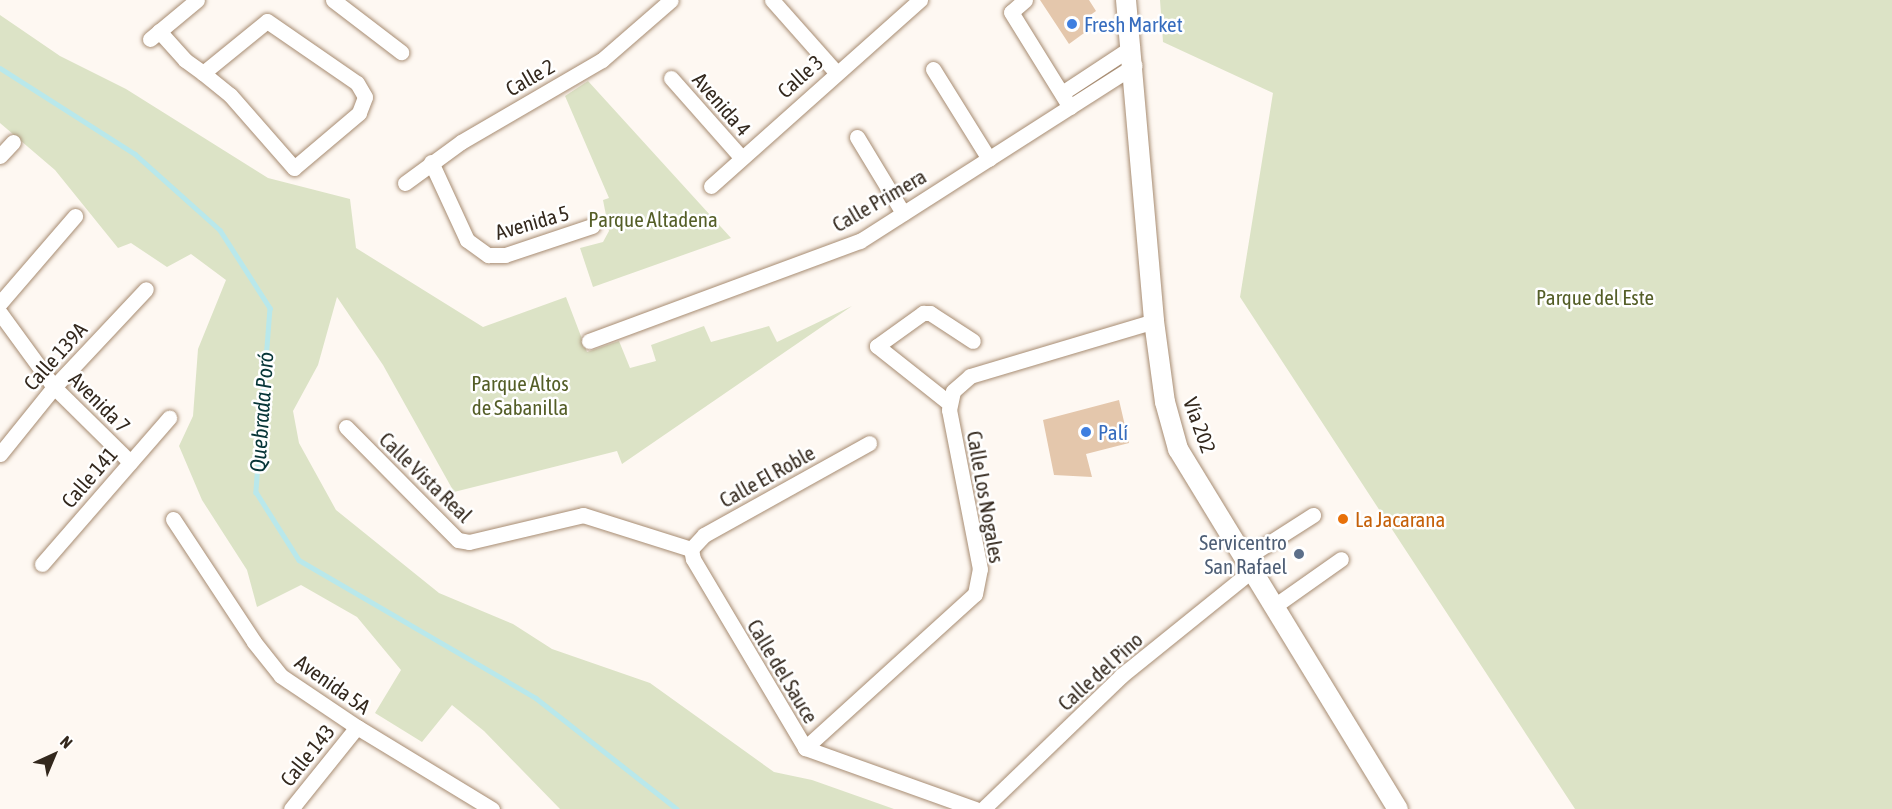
<!DOCTYPE html>
<html>
<head>
<meta charset="utf-8">
<style>
	body { margin:0 }
	#map { position:relative; width:1892px; height:809px; overflow:hidden; background:#fef8f2; font-family:"Asap Condensed",sans-serif }
	div>[style] { position:absolute }
	[style*='--x'] { left:calc(var(--x)*1px); top:calc(var(--y)*1px); width:calc(var(--w)*1px); rotate:calc(var(--a)*1deg) }
	.green>* { inset:0; background:#dce3c6 }
	.stream>* { height:4.5px; margin:-2.25px; padding:0 2.25px; transform-origin:2.25px; border-radius:2.25px; background:#b9e8eb }
	.building>* { inset:0; background:#e4c7ac }
	.roads { filter:drop-shadow(0 0 2px #a78c72) drop-shadow(0 0 2px #a78c72) }
	.minor>* { height:15px; margin:-7.5px; padding:0 7.5px; transform-origin:7.5px; border-radius:7.5px; background:#fff }
	.major>* { height:20px; margin:-10px; padding:0 10px; transform-origin:10px; border-radius:10px; background:#fff }
	.dots>* { width:16px; height:16px; translate:-50% -50%; box-sizing:border-box; border:3px solid #fff; border-radius:50% }
	span { translate:-50% -50%; white-space:nowrap; text-align:center; line-height:1.15; -webkit-text-stroke:5px #fff; paint-order:stroke }
	.shop-label { font-size:21px; color:#366cbe }
	.left { translate:0 -50%; text-align:left }
	.street-label { font-size:21px; color:#33281d }
	.park-label { font-size:21px; color:#545e27 }
	.food-label { font-size:21px; color:#c56008 }
	.service-label { font-size:21px; color:#4e5e75 }
	.right { translate:-100% -50%; text-align:right }
	.water-label { font-size:22px; color:#063537; font-style:italic }
	.north { position:absolute; left:24px; top:725px; width:60px; height:60px; -webkit-text-stroke:4px #fff; paint-order:stroke; rotate:44deg; font-size:16px; font-weight:700; line-height:24px; text-align:center; color:#33281d }
	.north::after { content:''; display:block; margin:auto; width:21px; height:27px; background:#33281d; clip-path:polygon(50% 0,100% 100%,50% 72%,0 100%) }
</style>
</head>
<body>
<div id="map">
	<div class="green">
		<div style="clip-path:polygon(1160px 0,1892px 0,1892px 809px,1575px 809px,1240px 297px,1273px 93px,1163px 42px)"></div>
		<div style="clip-path:polygon(0 15px,60px 56px,126px 89px,268px 178px,350px 199px,356px 248px,483px 327px,566px 297px,587px 352px,619px 341px,630px 368px,656px 361px,651px 345px,704px 326px,711px 342px,769px 326px,777px 342px,852px 306px,622px 464px,617px 451px,454px 492px,383px 365px,337px 297px,318px 365px,293px 411px,299px 443px,336px 510px,439px 593px,513px 624px,552px 649px,650px 683px,774px 772px,812px 780px,894px 809px,560px 809px,484px 731px,452px 705px,422px 742px,375px 713px,401px 670px,357px 617px,301px 585px,257px 607px,247px 570px,202px 500px,179px 446px,193px 416px,198px 349px,226px 280px,191px 254px,167px 267px,131px 243px,118px 248px,55px 170px,0 123px)"></div>
		<div style="clip-path:polygon(588px 81px,731px 238px,593px 287px,580px 248px,603px 242px,609px 231px,603px 200px,609px 198px,565px 96px)"></div>
	</div>
	<div class="stream">
		<div style="--x:0;--y:68;--w:160;--a:32.5"></div>
		<div style="--x:135;--y:154;--w:114;--a:41.8"></div>
		<div style="--x:220;--y:230;--w:93;--a:57.3"></div>
		<div style="--x:270;--y:308;--w:185;--a:94.4"></div>
		<div style="--x:256;--y:492;--w:80;--a:57.7"></div>
		<div style="--x:299;--y:560;--w:274;--a:30.2"></div>
		<div style="--x:536;--y:698;--w:179;--a:38.2"></div>
	</div>
	<div class="building">
		<div style="clip-path:polygon(1040px 0,1089px 0,1096px 11px,1085px 19px,1091px 28px,1069px 44px)"></div>
		<div style="clip-path:polygon(1119px 400px,1129px 443px,1086px 454px,1092px 477px,1054px 475px,1043px 420px)"></div>
	</div>
	<div class="roads">
		<div class="minor">
			<div style="--x:333;--y:0;--w:86;--a:37.4"></div>
			<div style="--x:772;--y:0;--w:96;--a:48.4"></div>
			<div style="--x:1025;--y:0;--w:18;--a:139"></div>
			<div style="--x:1011;--y:12;--w:112;--a:58.2"></div>
			<div style="--x:267;--y:21;--w:109;--a:34.6"></div>
			<div style="--x:357;--y:83;--w:16;--a:60"></div>
			<div style="--x:365;--y:97;--w:17;--a:111"></div>
			<div style="--x:359;--y:113;--w:85;--a:139.8"></div>
			<div style="--x:294;--y:168;--w:97;--a:-131.2"></div>
			<div style="--x:230;--y:95;--w:35;--a:-141"></div>
			<div style="--x:203;--y:73;--w:82;--a:-39.1"></div>
			<div style="--x:159;--y:31;--w:39;--a:48"></div>
			<div style="--x:185;--y:60;--w:22;--a:36"></div>
			<div style="--x:150;--y:39;--w:61;--a:-39.7"></div>
			<div style="--x:933;--y:69;--w:106;--a:58.1"></div>
			<div style="--x:671;--y:78;--w:106;--a:48.5"></div>
			<div style="--x:1062;--y:93;--w:84;--a:-33.3"></div>
			<div style="--x:857;--y:137;--w:89;--a:58.8"></div>
			<div style="--x:0;--y:156;--w:19;--a:-47"></div>
			<div style="--x:431;--y:162;--w:86;--a:65.2"></div>
			<div style="--x:467;--y:240;--w:26;--a:36"></div>
			<div style="--x:488;--y:255;--w:17;--a:0"></div>
			<div style="--x:505;--y:255;--w:92;--a:-18.4"></div>
			<div style="--x:405;--y:183;--w:69;--a:-36.2"></div>
			<div style="--x:461;--y:142;--w:163;--a:-30.2"></div>
			<div style="--x:602;--y:60;--w:91;--a:-41"></div>
			<div style="--x:711;--y:186;--w:280;--a:-41.7"></div>
			<div style="--x:0;--y:303;--w:115;--a:-49.2"></div>
			<div style="--x:0;--y:313;--w:92;--a:53.9"></div>
			<div style="--x:54;--y:387;--w:107;--a:44.6"></div>
			<div style="--x:589;--y:341;--w:289;--a:-20.3"></div>
			<div style="--x:860;--y:241;--w:326;--a:-32.6"></div>
			<div style="--x:949;--y:403;--w:92;--a:-141.6"></div>
			<div style="--x:877;--y:346;--w:57;--a:-35.7"></div>
			<div style="--x:923;--y:313;--w:7;--a:0"></div>
			<div style="--x:930;--y:313;--w:51;--a:33.1"></div>
			<div style="--x:346;--y:427;--w:159;--a:45.3"></div>
			<div style="--x:458;--y:540;--w:11;--a:10"></div>
			<div style="--x:469;--y:542;--w:117;--a:-13.3"></div>
			<div style="--x:583;--y:515;--w:113;--a:17.5"></div>
			<div style="--x:0;--y:454;--w:86;--a:-51.1"></div>
			<div style="--x:54;--y:387;--w:134;--a:-46.8"></div>
			<div style="--x:173;--y:519;--w:147;--a:56.6"></div>
			<div style="--x:254;--y:642;--w:43;--a:51.5"></div>
			<div style="--x:281;--y:676;--w:92;--a:33.9"></div>
			<div style="--x:357;--y:727;--w:158;--a:31.3"></div>
			<div style="--x:691;--y:549;--w:10;--a:79"></div>
			<div style="--x:693;--y:559;--w:220;--a:59.3"></div>
			<div style="--x:805;--y:748;--w:181;--a:19.7"></div>
			<div style="--x:691;--y:549;--w:19;--a:-47"></div>
			<div style="--x:704;--y:535;--w:189;--a:-29.1"></div>
			<div style="--x:1244;--y:559;--w:82;--a:-32.5"></div>
			<div style="--x:42;--y:564;--w:194;--a:-49"></div>
			<div style="--x:1273;--y:607;--w:83;--a:-35.2"></div>
			<div style="--x:805;--y:748;--w:229;--a:-42.2"></div>
			<div style="--x:975;--y:594;--w:25;--a:-79"></div>
			<div style="--x:980;--y:569;--w:162;--a:-101"></div>
			<div style="--x:949;--y:410;--w:19;--a:-78"></div>
			<div style="--x:953;--y:391;--w:23;--a:-41"></div>
			<div style="--x:970;--y:376;--w:192;--a:-16.6"></div>
			<div style="--x:291;--y:809;--w:105;--a:-51.2"></div>
			<div style="--x:983;--y:809;--w:192;--a:-43.9"></div>
			<div style="--x:1121;--y:676;--w:167;--a:-38.9"></div>
		</div>
		<div class="major">
			<div style="--x:1126;--y:0;--w:322;--a:85"></div>
			<div style="--x:1154;--y:321;--w:82;--a:82.3"></div>
			<div style="--x:1165;--y:402;--w:49;--a:74.5"></div>
			<div style="--x:1178;--y:449;--w:422;--a:58.6"></div>
		</div>
	</div>
	<div class="dots">
		<div style="left:1072px;top:24px;background:#3f7fe0"></div>
		<div style="left:1086px;top:432px;background:#3f7fe0"></div>
		<div style="left:1343px;top:519px;background:#e8710a"></div>
		<div style="left:1299px;top:554px;background:#5c6f8a"></div>
	</div>
	<div class="shop-label">
		<span class="left" style="left:1084px;top:24px">Fresh Market</span>
		<span class="left" style="left:1098px;top:432px">Palí</span>
	</div>
	<div class="street-label">
		<span style="left:800px;top:76px;rotate:-42deg">Calle 3</span>
		<span style="left:530px;top:77px;rotate:-30deg">Calle 2</span>
		<span style="left:722px;top:104px;rotate:49deg">Avenida 4</span>
		<span style="left:879px;top:200px;rotate:-30deg">Calle Primera</span>
		<span style="left:532px;top:222px;rotate:-16deg">Avenida 5</span>
		<span style="left:55px;top:356px;rotate:-48deg">Calle 139A</span>
		<span style="left:100px;top:402px;rotate:45deg">Avenida 7</span>
		<span style="left:1200px;top:425px;rotate:70deg">Vía 202</span>
		<span style="left:767px;top:476px;rotate:-29deg">Calle El Roble</span>
		<span style="left:89px;top:477px;rotate:-49deg">Calle 141</span>
		<span style="left:426px;top:477px;rotate:44deg">Calle Vista Real</span>
		<span style="left:986px;top:497px;rotate:80deg">Calle Los Nogales</span>
		<span style="left:783px;top:671px;rotate:59deg">Calle del Sauce</span>
		<span style="left:1100px;top:671px;rotate:-42deg">Calle del Pino</span>
		<span style="left:333px;top:684px;rotate:35deg">Avenida 5A</span>
		<span style="left:307px;top:755px;rotate:-51deg">Calle 143</span>
	</div>
	<div class="park-label">
		<span style="left:653px;top:219px">Parque Altadena</span>
		<span style="left:1595px;top:297px">Parque del Este</span>
		<span style="left:520px;top:395px">Parque Altos<br>de Sabanilla</span>
	</div>
	<div class="food-label">
		<span class="left" style="left:1355px;top:519px">La Jacarana</span>
	</div>
	<div class="service-label">
		<span class="right" style="left:1287px;top:554px">Servicentro<br>San Rafael</span>
	</div>
	<div class="water-label">
		<span style="left:262px;top:412px;rotate:-86deg">Quebrada Poró</span>
	</div>
	<div class="north">N</div>
</div>
</body>
</html>
